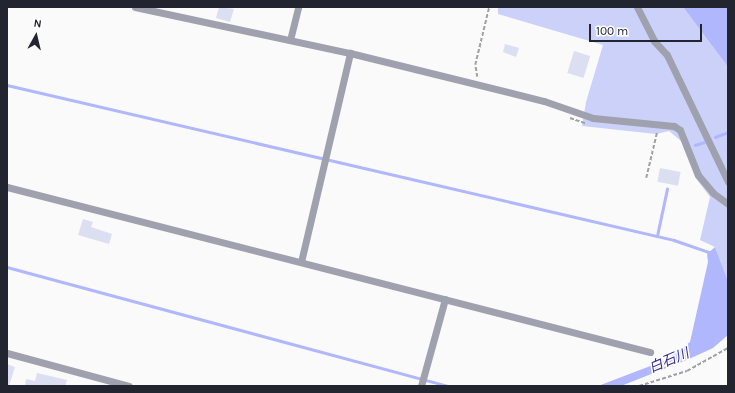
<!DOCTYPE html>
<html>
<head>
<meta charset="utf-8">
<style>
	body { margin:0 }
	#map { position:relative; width:735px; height:393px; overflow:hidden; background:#fafafa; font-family:Karla,"Noto Sans JP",sans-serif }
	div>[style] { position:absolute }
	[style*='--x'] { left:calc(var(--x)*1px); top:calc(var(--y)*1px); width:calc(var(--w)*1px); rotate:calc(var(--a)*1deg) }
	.green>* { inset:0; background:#ccd1f9 }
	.forest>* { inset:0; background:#b0b7fc }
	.stream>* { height:2.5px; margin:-1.25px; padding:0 1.25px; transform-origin:1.25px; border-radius:1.25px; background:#b0b7fc }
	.building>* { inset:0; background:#dcdff1; transform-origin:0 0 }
	.path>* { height:1.5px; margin-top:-0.75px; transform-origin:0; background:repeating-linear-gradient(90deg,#a0a0a5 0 4px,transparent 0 6px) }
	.street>* { height:7px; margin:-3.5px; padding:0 3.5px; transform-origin:3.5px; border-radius:3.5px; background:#9fa1af }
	span { translate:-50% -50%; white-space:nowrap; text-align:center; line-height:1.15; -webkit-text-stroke:3px #fff; paint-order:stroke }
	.water-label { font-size:14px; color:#373090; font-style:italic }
	.frame { position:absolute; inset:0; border:8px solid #22242f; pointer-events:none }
	.north { position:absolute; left:16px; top:16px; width:40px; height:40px; -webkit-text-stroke:3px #fff; paint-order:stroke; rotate:8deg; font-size:11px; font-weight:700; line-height:16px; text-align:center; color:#22242f }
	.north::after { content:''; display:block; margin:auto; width:14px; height:18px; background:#22242f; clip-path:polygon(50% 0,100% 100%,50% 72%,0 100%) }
	.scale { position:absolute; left:589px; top:24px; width:113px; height:18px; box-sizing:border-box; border:2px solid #22242f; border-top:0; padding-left:5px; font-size:12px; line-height:14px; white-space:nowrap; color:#22242f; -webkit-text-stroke:3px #fff; paint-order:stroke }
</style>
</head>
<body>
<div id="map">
	<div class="green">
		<div style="clip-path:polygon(498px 7px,683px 7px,728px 67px,728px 281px,715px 247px,700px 240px,710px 197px,695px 177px,681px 141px,669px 131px,656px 134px,582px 126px,586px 102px,603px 45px,498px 14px)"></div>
	</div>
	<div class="forest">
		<div style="clip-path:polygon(683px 7px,728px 7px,728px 67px)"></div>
		<div style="clip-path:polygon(715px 247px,728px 281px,728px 335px,713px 348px,689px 359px,621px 386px,598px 386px,666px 360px,690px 342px,708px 262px,707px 254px)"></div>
	</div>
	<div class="stream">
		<div style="--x:7;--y:85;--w:685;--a:13.08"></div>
		<div style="--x:674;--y:240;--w:39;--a:19"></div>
		<div style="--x:715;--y:137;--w:14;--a:-21"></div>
		<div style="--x:695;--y:145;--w:9;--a:-18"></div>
		<div style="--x:657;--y:236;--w:48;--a:-78"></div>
		<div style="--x:7;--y:267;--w:456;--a:15.1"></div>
	</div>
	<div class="building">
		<div style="clip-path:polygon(219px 7px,234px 9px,230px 22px,216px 18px)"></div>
		<div style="clip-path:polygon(505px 44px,519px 48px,516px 57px,503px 52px)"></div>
		<div style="left:574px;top:51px;width:17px;height:23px;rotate:17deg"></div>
		<div style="left:660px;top:168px;width:21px;height:14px;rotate:11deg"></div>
		<div style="clip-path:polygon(83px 219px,93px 222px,91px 227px,112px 234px,109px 244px,78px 235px)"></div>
		<div style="clip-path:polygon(7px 364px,15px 367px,9px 386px,7px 386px)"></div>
		<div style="clip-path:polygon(37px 373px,67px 380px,65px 386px,25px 386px,26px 379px,35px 381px)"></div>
	</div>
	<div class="path">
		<div style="--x:477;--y:77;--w:12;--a:-99"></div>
		<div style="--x:475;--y:65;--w:60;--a:-76.4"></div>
		<div style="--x:570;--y:118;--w:18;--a:19"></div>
		<div style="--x:646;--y:178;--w:47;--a:-76.6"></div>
		<div style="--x:639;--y:386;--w:50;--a:-17.4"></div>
		<div style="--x:687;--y:371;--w:47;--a:-29.3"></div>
	</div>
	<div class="street">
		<div style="--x:135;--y:7;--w:220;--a:12.1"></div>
		<div style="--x:350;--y:53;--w:200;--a:13.9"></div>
		<div style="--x:544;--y:101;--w:52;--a:19.1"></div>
		<div style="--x:593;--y:118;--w:81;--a:5.6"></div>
		<div style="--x:674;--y:126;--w:7;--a:34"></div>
		<div style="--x:680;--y:130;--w:48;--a:68.2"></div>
		<div style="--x:698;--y:175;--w:23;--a:50"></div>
		<div style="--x:713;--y:193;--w:19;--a:36"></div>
		<div style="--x:637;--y:7;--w:38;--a:63"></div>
		<div style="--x:654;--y:41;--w:19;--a:47"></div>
		<div style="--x:667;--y:55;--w:141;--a:64.3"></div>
		<div style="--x:290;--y:40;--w:34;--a:-76"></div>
		<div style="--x:7;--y:187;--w:664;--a:14.39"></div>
		<div style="--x:301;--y:262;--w:215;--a:-76.8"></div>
		<div style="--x:7;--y:353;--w:126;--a:15.1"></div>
		<div style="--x:421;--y:386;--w:90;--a:-74.6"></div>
	</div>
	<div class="water-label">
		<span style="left:669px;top:361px;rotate:-23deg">白石川</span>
	</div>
	<div class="frame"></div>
	<div class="north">N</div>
	<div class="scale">100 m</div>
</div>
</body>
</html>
